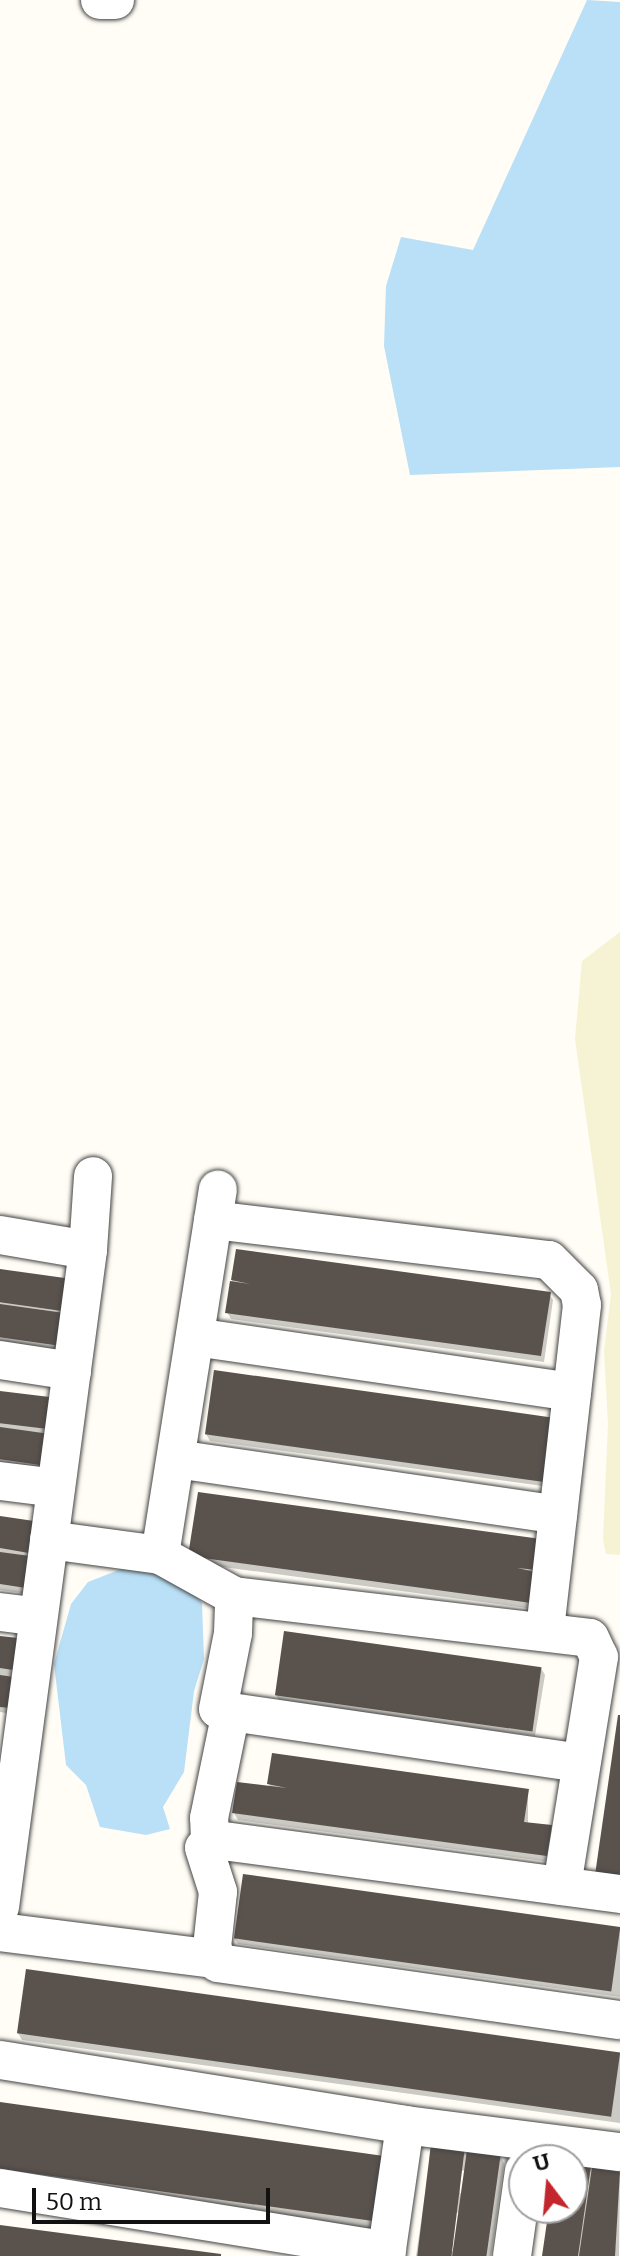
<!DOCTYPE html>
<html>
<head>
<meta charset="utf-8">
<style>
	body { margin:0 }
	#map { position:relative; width:620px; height:2256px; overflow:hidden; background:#fffdf5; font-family:Bitter,serif }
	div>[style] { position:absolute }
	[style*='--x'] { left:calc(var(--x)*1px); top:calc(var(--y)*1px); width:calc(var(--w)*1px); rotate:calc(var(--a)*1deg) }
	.farmland>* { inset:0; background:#f6f3d4 }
	.water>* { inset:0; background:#b9e0f7 }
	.shadow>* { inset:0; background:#0003; transform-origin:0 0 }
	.building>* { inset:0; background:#5a524d; transform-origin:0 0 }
	.roads { filter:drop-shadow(0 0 2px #444) drop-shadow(0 0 2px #444) }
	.minor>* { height:38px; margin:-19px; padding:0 19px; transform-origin:19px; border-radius:19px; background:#fff }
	span { translate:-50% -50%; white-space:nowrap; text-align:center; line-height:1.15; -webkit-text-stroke:8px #fff; paint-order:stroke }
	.north { position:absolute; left:508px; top:2144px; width:80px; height:80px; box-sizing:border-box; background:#fff; border:2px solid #a0a0a0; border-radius:50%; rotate:344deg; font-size:22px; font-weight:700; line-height:32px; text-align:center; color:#111 }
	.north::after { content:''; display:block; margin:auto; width:28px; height:36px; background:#c4262e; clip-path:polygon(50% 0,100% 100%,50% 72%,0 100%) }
	.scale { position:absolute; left:32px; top:2188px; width:238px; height:36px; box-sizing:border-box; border:4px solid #111; border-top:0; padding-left:10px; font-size:24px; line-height:28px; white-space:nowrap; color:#111; -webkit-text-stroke:6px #fff; paint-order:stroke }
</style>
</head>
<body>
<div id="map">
	<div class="farmland">
		<div style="clip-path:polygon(620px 932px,620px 1555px,606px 1554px,603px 1540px,608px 1424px,604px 1351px,611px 1294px,575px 1039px,582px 961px)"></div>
	</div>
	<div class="water">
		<div style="clip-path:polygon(587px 0,620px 2px,620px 467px,410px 475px,384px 346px,386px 286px,401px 237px,473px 250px)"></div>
		<div style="clip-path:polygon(134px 1564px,177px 1574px,202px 1603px,204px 1659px,194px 1691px,184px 1772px,163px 1807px,170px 1829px,146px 1835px,100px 1827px,86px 1785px,66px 1765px,54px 1664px,71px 1604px,88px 1582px)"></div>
	</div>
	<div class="shadow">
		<div style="clip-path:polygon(237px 1251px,549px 1294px,553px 1300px,544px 1362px,231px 1319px,227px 1312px)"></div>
		<div style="clip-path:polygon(0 1271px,67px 1280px,61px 1351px,0 1342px)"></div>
		<div style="clip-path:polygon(0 1392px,49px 1399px,44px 1470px,0 1464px)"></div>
		<div style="clip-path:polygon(556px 1419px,550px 1487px,210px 1441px,206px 1434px)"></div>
		<div style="clip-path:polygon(0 1518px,33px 1523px,29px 1594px,0 1590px)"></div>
		<div style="clip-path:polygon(540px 1541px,534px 1609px,194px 1563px,190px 1556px)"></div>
		<div style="clip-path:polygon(0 1638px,16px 1676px,11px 1676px,17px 1686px,13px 1714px,0 1712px)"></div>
		<div style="clip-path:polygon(541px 1668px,545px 1675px,535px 1736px,280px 1702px,276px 1695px)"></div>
		<div style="clip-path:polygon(274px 1755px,528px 1791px,528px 1824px,551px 1827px,555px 1834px,550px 1862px,238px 1820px,234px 1813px,269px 1788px)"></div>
		<div style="clip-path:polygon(620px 1928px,620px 1997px,238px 1944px,234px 1938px)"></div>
		<div style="clip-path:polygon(18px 2033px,620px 2054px,620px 2123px,22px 2040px)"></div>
		<div style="left:0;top:2104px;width:397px;height:69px;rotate:9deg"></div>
		<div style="clip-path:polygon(evenodd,432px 2146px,500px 2156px,504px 2163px,491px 2256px,416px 2256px,432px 2146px,460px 2170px,465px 2171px,462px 2194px,460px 2193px,460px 2170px,432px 2146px,456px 2212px,459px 2213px,454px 2251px,448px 2251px,456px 2212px)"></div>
		<div style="clip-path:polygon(590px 2168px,593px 2174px,594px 2169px,620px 2173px,619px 2256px,544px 2256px,551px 2208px,572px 2208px)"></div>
	</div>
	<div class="building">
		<div style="clip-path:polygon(236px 1249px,551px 1292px,541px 1356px,225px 1313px,230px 1281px,250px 1284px,231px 1280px)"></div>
		<div style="left:0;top:1269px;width:69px;height:33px;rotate:8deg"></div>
		<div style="left:0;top:1304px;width:63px;height:33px;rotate:8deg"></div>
		<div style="left:214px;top:1370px;width:346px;height:65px;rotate:8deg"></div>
		<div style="left:0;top:1391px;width:50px;height:32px;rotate:7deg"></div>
		<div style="left:0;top:1427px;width:45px;height:32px;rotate:8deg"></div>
		<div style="clip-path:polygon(198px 1492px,541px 1539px,537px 1570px,517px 1568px,536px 1572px,531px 1603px,188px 1556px)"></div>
		<div style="clip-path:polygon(0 1516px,34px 1521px,29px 1553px,0 1548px)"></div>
		<div style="clip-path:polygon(0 1552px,30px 1556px,26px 1588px,0 1584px)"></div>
		<div style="left:284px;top:1631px;width:260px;height:65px;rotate:8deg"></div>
		<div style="clip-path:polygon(0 1636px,18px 1638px,13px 1670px,0 1668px)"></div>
		<div style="clip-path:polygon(0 1675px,14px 1677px,10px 1708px,0 1707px)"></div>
		<div style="clip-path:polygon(618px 1715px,620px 1715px,620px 1879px,595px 1875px)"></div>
		<div style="clip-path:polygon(272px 1753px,529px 1789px,524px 1822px,552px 1825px,547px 1856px,232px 1813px,237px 1782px,287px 1788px,267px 1784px)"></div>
		<div style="left:243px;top:1874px;width:381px;height:65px;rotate:8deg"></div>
		<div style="left:26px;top:1969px;width:600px;height:65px;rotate:8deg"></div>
		<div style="left:0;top:2102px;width:393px;height:66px;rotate:8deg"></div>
		<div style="left:431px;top:2144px;width:34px;height:113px;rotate:7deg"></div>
		<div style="left:467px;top:2150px;width:34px;height:107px;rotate:8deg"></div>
		<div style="clip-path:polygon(572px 2163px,591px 2166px,578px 2256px,542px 2256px,549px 2208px,572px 2208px)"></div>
		<div style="clip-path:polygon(592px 2167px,620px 2171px,615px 2256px,579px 2256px)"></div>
		<div style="clip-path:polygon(0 2225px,221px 2254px,221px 2256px,0 2256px)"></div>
	</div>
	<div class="roads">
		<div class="minor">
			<div style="--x:100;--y:0;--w:15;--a:0"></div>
			<div style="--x:213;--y:1220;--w:338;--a:6.8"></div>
			<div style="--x:549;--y:1260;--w:42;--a:45"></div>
			<div style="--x:579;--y:1290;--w:15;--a:79"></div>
			<div style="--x:582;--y:1305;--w:329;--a:96.5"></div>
			<div style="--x:0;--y:1235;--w:89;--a:9.7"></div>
			<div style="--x:195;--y:1337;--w:381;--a:8.3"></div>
			<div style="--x:0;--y:1360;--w:73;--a:8.7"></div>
			<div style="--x:176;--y:1459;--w:386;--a:8.3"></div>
			<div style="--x:0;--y:1481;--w:56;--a:7.1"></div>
			<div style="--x:49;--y:1540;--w:112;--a:7.7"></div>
			<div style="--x:160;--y:1555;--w:85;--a:29"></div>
			<div style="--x:234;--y:1596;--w:358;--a:6.7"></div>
			<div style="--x:590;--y:1638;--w:21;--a:65"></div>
			<div style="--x:599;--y:1657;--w:232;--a:99.2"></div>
			<div style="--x:160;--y:1555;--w:370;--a:-81"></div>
			<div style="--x:0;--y:1612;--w:38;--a:7"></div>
			<div style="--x:231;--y:1712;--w:354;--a:8.3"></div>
			<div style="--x:210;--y:1842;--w:24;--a:-92"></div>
			<div style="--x:209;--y:1818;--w:108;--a:-78.3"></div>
			<div style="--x:231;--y:1712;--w:13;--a:-167"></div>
			<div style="--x:218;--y:1709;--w:77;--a:-78.8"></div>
			<div style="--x:233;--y:1633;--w:37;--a:-88"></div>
			<div style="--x:620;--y:1894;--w:403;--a:-172.4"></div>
			<div style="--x:221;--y:1841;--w:18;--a:158"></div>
			<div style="--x:204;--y:1848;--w:46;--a:72.3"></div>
			<div style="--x:218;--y:1892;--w:55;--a:96.2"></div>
			<div style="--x:212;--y:1947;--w:17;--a:69"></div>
			<div style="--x:218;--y:1963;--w:406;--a:8.1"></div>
			<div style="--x:0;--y:1907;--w:663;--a:-82.37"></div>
			<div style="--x:88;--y:1250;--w:74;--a:-86.1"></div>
			<div style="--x:0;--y:1932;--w:216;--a:7.2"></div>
			<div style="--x:0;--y:2060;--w:410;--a:9.1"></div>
			<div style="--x:405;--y:2125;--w:217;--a:7.2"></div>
			<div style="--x:0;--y:2188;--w:392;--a:9.2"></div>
			<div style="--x:386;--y:2256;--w:132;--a:-81.7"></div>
			<div style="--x:512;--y:2256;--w:86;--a:-82"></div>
		</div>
	</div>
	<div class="north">U</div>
	<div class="scale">50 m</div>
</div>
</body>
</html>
